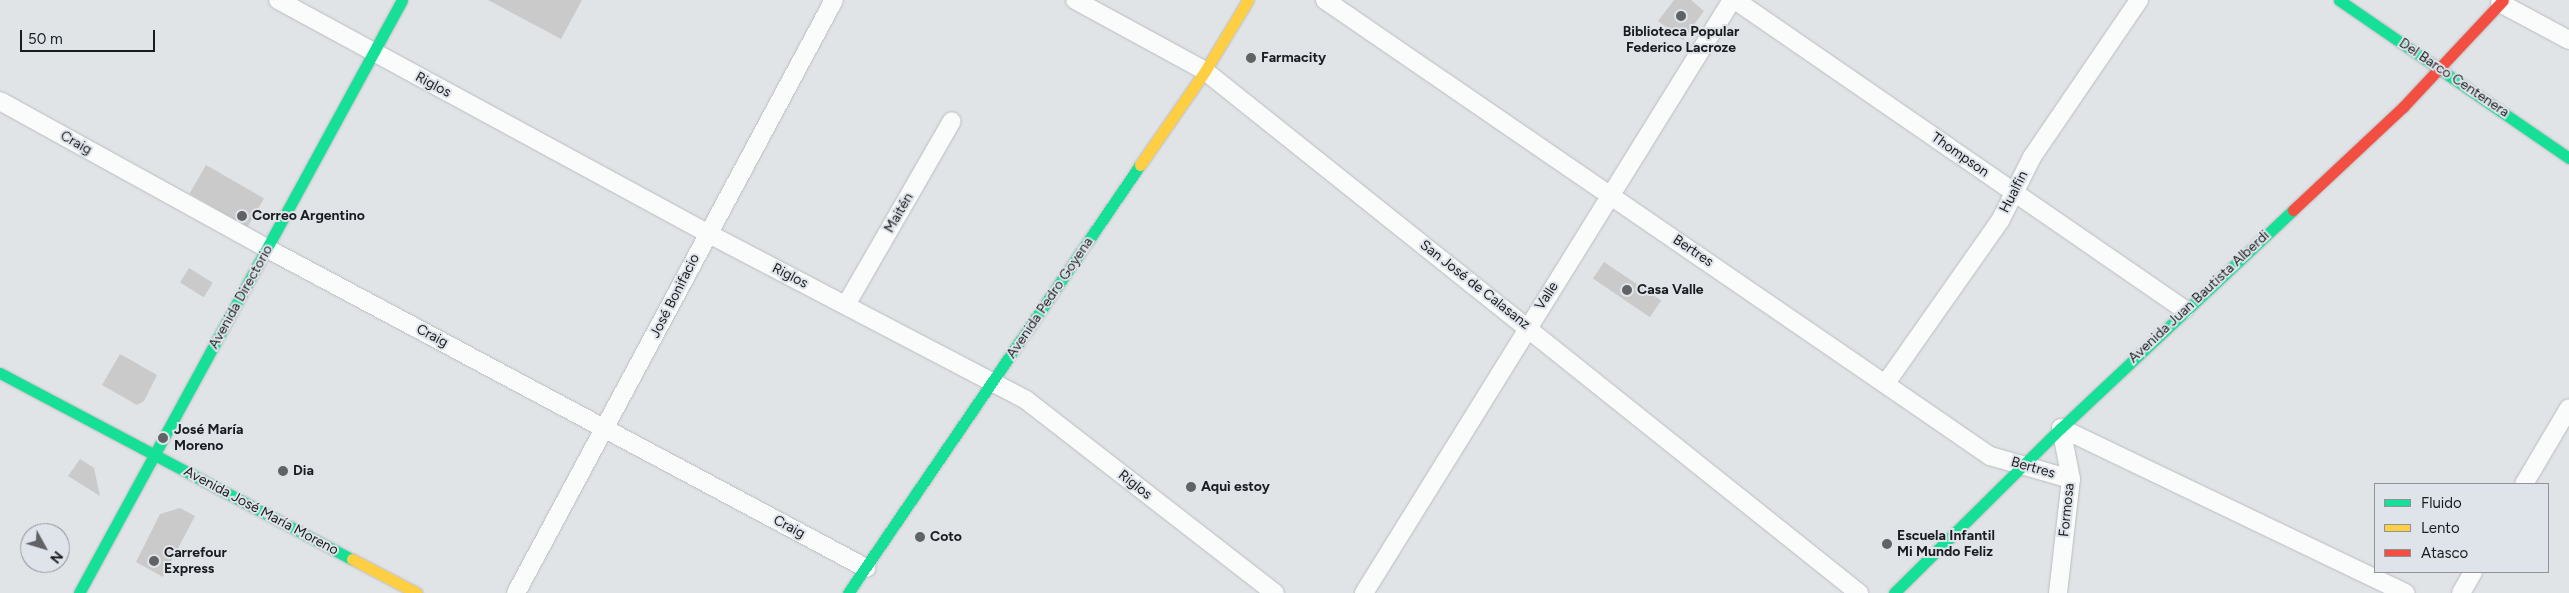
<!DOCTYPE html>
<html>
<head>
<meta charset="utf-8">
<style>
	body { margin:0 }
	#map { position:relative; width:2569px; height:593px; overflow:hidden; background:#e1e4e7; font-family:Figtree,sans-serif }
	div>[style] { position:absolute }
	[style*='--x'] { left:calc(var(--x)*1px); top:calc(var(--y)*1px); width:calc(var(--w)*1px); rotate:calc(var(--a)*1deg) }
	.building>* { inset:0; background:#cacacb; transform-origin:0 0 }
	.roads { filter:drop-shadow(0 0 1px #babdbf) drop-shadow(0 0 1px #babdbf) }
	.street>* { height:18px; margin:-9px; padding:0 9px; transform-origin:9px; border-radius:9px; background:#fafbfb }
	.fast>* { height:11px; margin:-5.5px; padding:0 5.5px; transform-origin:5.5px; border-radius:5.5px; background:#16e098 }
	.slow>* { height:11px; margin:-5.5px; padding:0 5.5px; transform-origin:5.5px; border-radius:5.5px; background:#ffcf43 }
	.jam>* { height:11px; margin:-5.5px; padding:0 5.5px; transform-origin:5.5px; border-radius:5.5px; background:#f24e42 }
	.dots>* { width:14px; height:14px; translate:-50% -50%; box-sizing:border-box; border:2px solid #dee4ea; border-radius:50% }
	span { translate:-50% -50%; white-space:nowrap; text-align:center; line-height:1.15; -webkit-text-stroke:4px #dee4ea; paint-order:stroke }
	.poi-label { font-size:14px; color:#1a1c1e; font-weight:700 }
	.left { translate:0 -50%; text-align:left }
	.street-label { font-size:14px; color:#1a1c1e }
	.legend { position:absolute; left:2374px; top:483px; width:175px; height:90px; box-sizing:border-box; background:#dee4ea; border:1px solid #909498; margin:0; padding:6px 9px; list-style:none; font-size:15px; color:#1a1c1e }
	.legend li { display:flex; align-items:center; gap:10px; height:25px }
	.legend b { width:25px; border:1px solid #909498 }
	.north { position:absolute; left:20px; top:523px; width:50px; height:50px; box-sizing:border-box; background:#dee4ea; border:1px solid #909498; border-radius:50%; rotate:129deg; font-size:14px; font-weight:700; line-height:20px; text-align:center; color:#1a1c1e }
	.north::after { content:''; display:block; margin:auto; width:18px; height:22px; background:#606264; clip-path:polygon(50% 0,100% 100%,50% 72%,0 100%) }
	.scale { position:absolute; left:20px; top:30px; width:135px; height:22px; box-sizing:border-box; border:2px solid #1a1c1e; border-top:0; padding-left:6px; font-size:15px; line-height:18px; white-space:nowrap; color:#1a1c1e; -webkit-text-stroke:4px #dee4ea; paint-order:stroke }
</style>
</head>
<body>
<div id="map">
	<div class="building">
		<div style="clip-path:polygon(488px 0,582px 0,561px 39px)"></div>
		<div style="clip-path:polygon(1674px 0,1691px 0,1704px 11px,1683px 40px,1658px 21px)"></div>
		<div style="left:206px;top:165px;width:67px;height:33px;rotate:30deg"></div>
		<div style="left:1604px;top:262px;width:69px;height:20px;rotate:34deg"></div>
		<div style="left:189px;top:268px;width:28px;height:17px;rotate:32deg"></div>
		<div style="clip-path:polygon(120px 354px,157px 375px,144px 401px,137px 405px,102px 385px)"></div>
		<div style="clip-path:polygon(80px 459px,94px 468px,100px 496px,68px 476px)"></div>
		<div style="clip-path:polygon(180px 508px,195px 516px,163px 577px,136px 562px,160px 514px)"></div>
	</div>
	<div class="roads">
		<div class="street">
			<div style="--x:278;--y:0;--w:488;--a:28.5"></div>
			<div style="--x:707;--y:233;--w:360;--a:27.6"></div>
			<div style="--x:1026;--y:400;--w:315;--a:37.8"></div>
			<div style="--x:1075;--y:0;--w:148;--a:28.6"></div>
			<div style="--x:1205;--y:71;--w:837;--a:38.6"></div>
			<div style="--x:1325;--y:0;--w:806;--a:34.44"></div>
			<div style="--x:1990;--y:456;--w:84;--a:15.9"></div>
			<div style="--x:1735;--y:0;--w:546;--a:34.56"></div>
			<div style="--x:2500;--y:3;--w:78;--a:28.2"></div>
			<div style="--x:0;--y:101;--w:306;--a:28.9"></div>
			<div style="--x:268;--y:249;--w:678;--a:28.08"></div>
			<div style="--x:846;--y:305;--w:212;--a:-60.1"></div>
			<div style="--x:1886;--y:383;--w:198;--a:-54.9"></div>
			<div style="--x:2000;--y:221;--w:72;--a:-63.4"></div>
			<div style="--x:2032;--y:157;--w:190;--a:-55.7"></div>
			<div style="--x:2061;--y:428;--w:382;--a:25.6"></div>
			<div style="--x:2524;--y:484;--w:88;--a:-59.4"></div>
			<div style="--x:516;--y:593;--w:673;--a:-61.8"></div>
			<div style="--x:1364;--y:593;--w:698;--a:-58.18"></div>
			<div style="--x:2058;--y:593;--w:115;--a:-83.5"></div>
			<div style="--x:2071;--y:479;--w:52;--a:-101.1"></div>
			<div style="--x:2461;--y:593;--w:24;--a:-60"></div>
		</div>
		<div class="fast">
			<div style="--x:2339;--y:0;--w:279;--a:34.5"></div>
			<div style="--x:0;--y:373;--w:398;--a:27.9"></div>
			<div style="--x:79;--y:593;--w:675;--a:-61.42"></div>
			<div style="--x:848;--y:593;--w:518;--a:-55.7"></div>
			<div style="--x:1894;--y:593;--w:235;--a:-44.7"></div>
			<div style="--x:2061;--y:428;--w:318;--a:-43.2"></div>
		</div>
		<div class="slow">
			<div style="--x:1140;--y:165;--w:114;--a:-55.3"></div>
			<div style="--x:1205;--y:71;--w:83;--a:-58.8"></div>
			<div style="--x:352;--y:559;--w:73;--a:27.6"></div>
		</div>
		<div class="jam">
			<div style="--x:2293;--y:210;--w:151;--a:-43.1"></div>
			<div style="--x:2403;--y:107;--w:146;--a:-46.9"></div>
		</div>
	</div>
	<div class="dots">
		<div style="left:1681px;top:16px;background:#606264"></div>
		<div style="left:1251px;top:58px;background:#606264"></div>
		<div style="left:242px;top:216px;background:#606264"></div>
		<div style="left:1627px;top:290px;background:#606264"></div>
		<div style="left:163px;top:438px;background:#606264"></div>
		<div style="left:283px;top:471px;background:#606264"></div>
		<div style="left:1191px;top:487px;background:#606264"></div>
		<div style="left:920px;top:537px;background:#606264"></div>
		<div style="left:1887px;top:544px;background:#606264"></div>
		<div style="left:154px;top:561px;background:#606264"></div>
	</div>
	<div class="poi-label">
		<span style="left:1681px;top:40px">Biblioteca Popular<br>Federico Lacroze</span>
		<span class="left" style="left:1261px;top:58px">Farmacity</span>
		<span class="left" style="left:252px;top:216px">Correo Argentino</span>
		<span class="left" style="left:1637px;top:290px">Casa Valle</span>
		<span class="left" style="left:174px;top:438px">José María<br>Moreno</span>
		<span class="left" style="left:293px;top:471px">Dia</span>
		<span class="left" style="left:1201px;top:487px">Aquì estoy</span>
		<span class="left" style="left:1897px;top:544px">Escuela Infantil<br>Mi Mundo Feliz</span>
		<span class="left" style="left:930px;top:537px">Coto</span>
		<span class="left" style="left:164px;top:561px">Carrefour<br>Express</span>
	</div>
	<div class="street-label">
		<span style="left:2454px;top:78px;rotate:34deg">Del Barco Centenera</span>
		<span style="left:433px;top:85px;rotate:28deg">Riglos</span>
		<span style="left:76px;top:143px;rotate:29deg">Craig</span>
		<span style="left:1960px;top:155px;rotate:35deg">Thompson</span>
		<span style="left:2014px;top:192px;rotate:-63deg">Hualfin</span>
		<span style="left:899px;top:213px;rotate:-60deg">Maitén</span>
		<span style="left:1693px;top:251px;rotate:34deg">Bertres</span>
		<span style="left:790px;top:276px;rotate:27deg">Riglos</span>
		<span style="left:1475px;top:285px;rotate:38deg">San José de Calasanz</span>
		<span style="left:675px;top:296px;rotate:-63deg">José Bonifacio</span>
		<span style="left:1547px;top:296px;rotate:-57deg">Valle</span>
		<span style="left:241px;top:297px;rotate:-61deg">Avenida Directorio</span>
		<span style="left:2199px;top:297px;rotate:-43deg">Avenida Juan Bautista Alberdi</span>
		<span style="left:1050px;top:298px;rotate:-56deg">Avenida Pedro Goyena</span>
		<span style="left:432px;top:336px;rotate:28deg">Craig</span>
		<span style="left:2033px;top:468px;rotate:16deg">Bertres</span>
		<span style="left:1135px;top:485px;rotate:38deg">Riglos</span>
		<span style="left:2067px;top:510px;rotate:-84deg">Formosa</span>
		<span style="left:261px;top:511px;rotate:28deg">Avenida José María Moreno</span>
		<span style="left:789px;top:527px;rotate:28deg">Craig</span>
	</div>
	<ul class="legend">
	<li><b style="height:6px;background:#16e098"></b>Fluido</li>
	<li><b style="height:6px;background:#ffcf43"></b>Lento</li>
	<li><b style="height:6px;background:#f24e42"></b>Atasco</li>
	</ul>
	<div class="north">N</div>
	<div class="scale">50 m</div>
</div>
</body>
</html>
